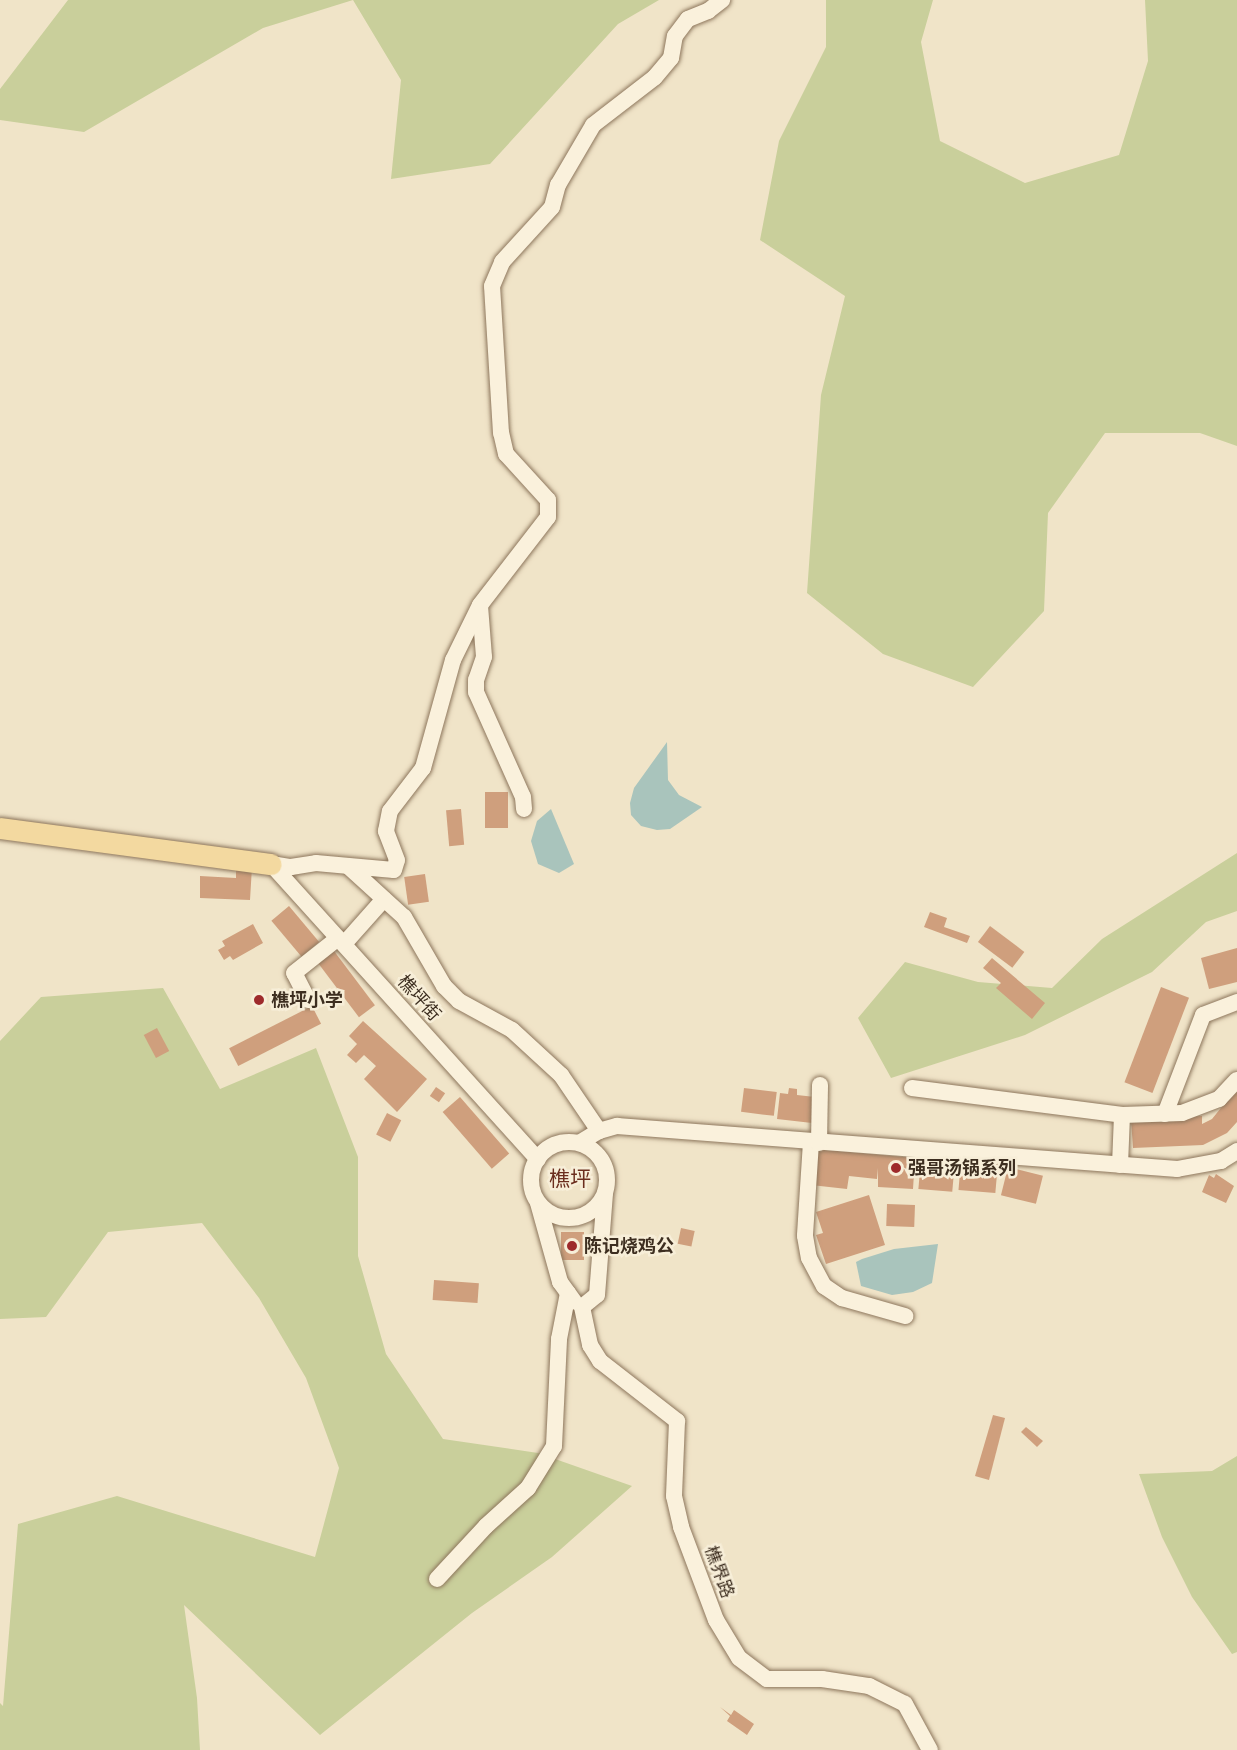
<!DOCTYPE html>
<html>
<head>
<meta charset="utf-8">
<style>
	body { margin:0 }
	#map { position:relative; width:1237px; height:1750px; overflow:hidden; background:#f0e4c8; font-family:"IBM Plex Serif","Noto Sans SC",serif }
	div>[style] { position:absolute }
	[style*='--x'] { left:calc(var(--x)*1px); top:calc(var(--y)*1px); width:calc(var(--w)*1px); rotate:calc(var(--a)*1deg) }
	.green>* { inset:0; background:#c9cf9b }
	.water>* { inset:0; background:#a9c4bc }
	.building>* { inset:0; background:#cf9f7d; transform-origin:0 0 }
	.roads { filter:drop-shadow(0 0 2px #8d765c) drop-shadow(0 0 2px #8d765c) }
	.minor>* { height:16px; margin:-8px; padding:0 8px; transform-origin:8px; border-radius:8px; background:#faf1dc }
	.minor>.ring { margin:-8px; padding:0; box-sizing:content-box; background:none; border:16px solid #faf1dc; border-radius:50% }
	.major>* { height:21px; margin:-10.5px; padding:0 10.5px; transform-origin:10.5px; border-radius:10.5px; background:#f3d9a0 }
	.dots>* { width:16px; height:16px; translate:-50% -50%; box-sizing:border-box; border:3px solid #f7eed8; border-radius:50% }
	span { translate:-50% -50%; white-space:nowrap; text-align:center; line-height:1.15; -webkit-text-stroke:5px #f7eed8; paint-order:stroke }
	.street-label { font-size:18px; color:#3d2e20 }
	.poi-label { font-size:18px; color:#3d2e20; font-weight:700 }
	.left { translate:0 -50%; text-align:left }
	.quarter-label { font-size:21px; color:#6b2e1e }
</style>
</head>
<body>
<div id="map">
	<div class="green">
		<div style="clip-path:polygon(68px 0,353px 0,263px 28px,84px 132px,0 120px,0 89px)"></div>
		<div style="clip-path:polygon(353px 0,659px 0,618px 24px,490px 164px,391px 179px,401px 80px)"></div>
		<div style="clip-path:polygon(826px 0,933px 0,921px 42px,940px 141px,1025px 183px,1119px 155px,1148px 61px,1145px 0,1237px 0,1237px 446px,1200px 433px,1105px 433px,1048px 513px,1044px 611px,973px 687px,883px 654px,807px 593px,821px 395px,845px 296px,760px 240px,779px 141px,826px 47px)"></div>
		<div style="clip-path:polygon(1237px 853px,1237px 911px,1206px 922px,1152px 972px,1025px 1035px,891px 1078px,858px 1018px,905px 962px,978px 982px,1052px 988px,1102px 939px)"></div>
		<div style="clip-path:polygon(163px 988px,220px 1089px,316px 1048px,358px 1157px,358px 1256px,386px 1354px,443px 1439px,538px 1453px,632px 1486px,552px 1557px,472px 1613px,320px 1735px,184px 1605px,197px 1698px,200px 1750px,0 1750px,0 1703px,3px 1706px,18px 1524px,117px 1496px,315px 1557px,339px 1468px,306px 1378px,259px 1298px,202px 1223px,108px 1232px,46px 1317px,0 1319px,0 1041px,41px 997px)"></div>
		<div style="clip-path:polygon(1237px 1456px,1237px 1652px,1232px 1654px,1192px 1597px,1162px 1537px,1139px 1474px,1212px 1471px)"></div>
	</div>
	<div class="water">
		<div style="clip-path:polygon(667px 742px,668px 780px,679px 795px,702px 807px,670px 829px,657px 830px,641px 826px,631px 815px,630px 803px,634px 788px)"></div>
		<div style="clip-path:polygon(551px 809px,574px 864px,559px 873px,538px 864px,531px 841px,537px 821px)"></div>
		<div style="clip-path:polygon(938px 1244px,932px 1283px,913px 1292px,892px 1295px,861px 1286px,856px 1262px,862px 1259px,894px 1249px)"></div>
	</div>
	<div class="building">
		<div style="left:485px;top:792px;width:23px;height:36px"></div>
		<div style="left:461px;top:809px;width:36px;height:15px;rotate:85deg"></div>
		<div style="clip-path:polygon(236px 867px,252px 867px,250px 900px,200px 898px,200px 876px,236px 878px)"></div>
		<div style="left:425px;top:874px;width:28px;height:21px;rotate:82deg"></div>
		<div style="left:289px;top:906px;width:47px;height:23px;rotate:50deg"></div>
		<div style="clip-path:polygon(930px 912px,947px 918px,944px 927px,970px 936px,967px 943px,924px 927px)"></div>
		<div style="clip-path:polygon(253px 924px,263px 943px,233px 960px,230px 956px,224px 960px,218px 950px,225px 946px,222px 941px)"></div>
		<div style="left:990px;top:926px;width:43px;height:20px;rotate:37deg"></div>
		<div style="clip-path:polygon(1237px 948px,1237px 982px,1209px 989px,1201px 958px)"></div>
		<div style="left:334px;top:951px;width:68px;height:20px;rotate:53deg"></div>
		<div style="clip-path:polygon(992px 958px,1045px 1003px,1032px 1019px,996px 988px,1001px 983px,983px 968px)"></div>
		<div style="left:1161px;top:987px;width:30px;height:102px;rotate:21deg"></div>
		<div style="left:312px;top:1006px;width:20px;height:93px;rotate:63deg"></div>
		<div style="clip-path:polygon(363px 1021px,427px 1079px,397px 1112px,364px 1079px,376px 1066px,364px 1055px,356px 1063px,347px 1055px,357px 1044px,349px 1036px)"></div>
		<div style="left:157px;top:1028px;width:26px;height:15px;rotate:62deg"></div>
		<div style="left:436px;top:1087px;width:11px;height:11px;rotate:34deg"></div>
		<div style="left:744px;top:1088px;width:33px;height:24px;rotate:7deg"></div>
		<div style="clip-path:polygon(789px 1088px,797px 1089px,797px 1095px,815px 1097px,812px 1123px,777px 1119px,780px 1093px,788px 1094px)"></div>
		<div style="clip-path:polygon(1237px 1088px,1237px 1122px,1227px 1133px,1203px 1145px,1133px 1148px,1131px 1119px,1202px 1116px,1202px 1124px,1212px 1119px)"></div>
		<div style="left:460px;top:1097px;width:75px;height:23px;rotate:49deg"></div>
		<div style="left:387px;top:1113px;width:16px;height:24px;rotate:27deg"></div>
		<div style="clip-path:polygon(815px 1149px,915px 1158px,913px 1189px,878px 1187px,878px 1168px,877px 1179px,849px 1176px,847px 1189px,811px 1185px)"></div>
		<div style="left:921px;top:1159px;width:34px;height:30px;rotate:5deg"></div>
		<div style="left:961px;top:1161px;width:37px;height:29px;rotate:5deg"></div>
		<div style="left:1008px;top:1167px;width:36px;height:29px;rotate:14deg"></div>
		<div style="clip-path:polygon(1216px 1174px,1234px 1186px,1226px 1203px,1202px 1192px,1209px 1175px,1214px 1178px)"></div>
		<div style="clip-path:polygon(869px 1195px,885px 1245px,826px 1264px,816px 1235px,823px 1233px,816px 1212px)"></div>
		<div style="left:887px;top:1204px;width:28px;height:22px;rotate:2deg"></div>
		<div style="left:681px;top:1228px;width:14px;height:16px;rotate:12deg"></div>
		<div style="left:561px;top:1232px;width:23px;height:28px"></div>
		<div style="left:434px;top:1280px;width:45px;height:20px;rotate:4deg"></div>
		<div style="clip-path:polygon(993px 1415px,1005px 1418px,989px 1480px,975px 1476px)"></div>
		<div style="clip-path:polygon(1026px 1427px,1043px 1441px,1037px 1447px,1021px 1432px)"></div>
		<div style="clip-path:polygon(720px 1707px,731px 1715px,734px 1710px,754px 1724px,747px 1735px,727px 1721px,730px 1716px)"></div>
	</div>
	<div class="roads">
		<div class="minor">
			<div style="--x:480;--y:606;--w:51;--a:85.5"></div>
			<div style="--x:484;--y:657;--w:24;--a:109"></div>
			<div style="--x:476;--y:680;--w:12;--a:90"></div>
			<div style="--x:476;--y:692;--w:115;--a:65.9"></div>
			<div style="--x:523;--y:797;--w:12;--a:85"></div>
			<div style="--x:271;--y:864;--w:20;--a:9"></div>
			<div style="--x:291;--y:867;--w:25;--a:-9"></div>
			<div style="--x:316;--y:863;--w:78;--a:5.1"></div>
			<div style="--x:394;--y:870;--w:10;--a:-73"></div>
			<div style="--x:397;--y:860;--w:31;--a:-111"></div>
			<div style="--x:386;--y:831;--w:20;--a:-79"></div>
			<div style="--x:390;--y:811;--w:54;--a:-52.5"></div>
			<div style="--x:423;--y:768;--w:112;--a:-74.5"></div>
			<div style="--x:453;--y:660;--w:61;--a:-63.9"></div>
			<div style="--x:480;--y:605;--w:111;--a:-52.3"></div>
			<div style="--x:548;--y:517;--w:17;--a:-90"></div>
			<div style="--x:548;--y:500;--w:62;--a:-132.4"></div>
			<div style="--x:506;--y:454;--w:22;--a:-103"></div>
			<div style="--x:501;--y:433;--w:147;--a:-93.5"></div>
			<div style="--x:492;--y:286;--w:26;--a:-67"></div>
			<div style="--x:502;--y:262;--w:74;--a:-47.7"></div>
			<div style="--x:552;--y:207;--w:23;--a:-75"></div>
			<div style="--x:558;--y:185;--w:69;--a:-59.7"></div>
			<div style="--x:593;--y:125;--w:78;--a:-37.7"></div>
			<div style="--x:655;--y:77;--w:25;--a:-50"></div>
			<div style="--x:671;--y:58;--w:22;--a:-80"></div>
			<div style="--x:675;--y:36;--w:21;--a:-53"></div>
			<div style="--x:688;--y:19;--w:22;--a:-22"></div>
			<div style="--x:708;--y:11;--w:18;--a:-38"></div>
			<div style="--x:271;--y:864;--w:398;--a:47.9"></div>
			<div style="--x:349;--y:867;--w:74;--a:42.3"></div>
			<div style="--x:404;--y:917;--w:80;--a:59.9"></div>
			<div style="--x:444;--y:986;--w:21;--a:45"></div>
			<div style="--x:459;--y:1001;--w:60;--a:28.7"></div>
			<div style="--x:512;--y:1030;--w:67;--a:42.6"></div>
			<div style="--x:561;--y:1075;--w:68;--a:55.8"></div>
			<div style="--x:344;--y:944;--w:60;--a:-48.4"></div>
			<div style="--x:308;--y:1000;--w:30;--a:-117"></div>
			<div style="--x:294;--y:973;--w:56;--a:-38.5"></div>
			<div style="--x:912;--y:1088;--w:212;--a:7.3"></div>
			<div style="--x:1122;--y:1115;--w:60;--a:-1.9"></div>
			<div style="--x:1182;--y:1113;--w:40;--a:-21"></div>
			<div style="--x:1219;--y:1099;--w:26;--a:-47"></div>
			<div style="--x:1165;--y:1114;--w:106;--a:-69"></div>
			<div style="--x:1203;--y:1015;--w:36;--a:-21"></div>
			<div class="ring" style="left:531px;top:1142px;width:60px;height:60px"></div>
			<div style="--x:811;--y:1142;--w:94;--a:93.7"></div>
			<div style="--x:805;--y:1236;--w:22;--a:80"></div>
			<div style="--x:809;--y:1258;--w:32;--a:62"></div>
			<div style="--x:824;--y:1286;--w:22;--a:34"></div>
			<div style="--x:842;--y:1298;--w:66;--a:15.9"></div>
			<div style="--x:579;--y:1143;--w:23;--a:-31"></div>
			<div style="--x:599;--y:1131;--w:19;--a:-16"></div>
			<div style="--x:617;--y:1126;--w:562;--a:4.39"></div>
			<div style="--x:1177;--y:1169;--w:45;--a:-10.3"></div>
			<div style="--x:1221;--y:1161;--w:19;--a:-32"></div>
			<div style="--x:819;--y:1143;--w:58;--a:-89"></div>
			<div style="--x:1120;--y:1165;--w:50;--a:-87.7"></div>
			<div style="--x:538;--y:1203;--w:82;--a:74.4"></div>
			<div style="--x:560;--y:1282;--w:24;--a:54"></div>
			<div style="--x:582;--y:1307;--w:39;--a:78"></div>
			<div style="--x:590;--y:1345;--w:19;--a:58"></div>
			<div style="--x:600;--y:1361;--w:98;--a:37.9"></div>
			<div style="--x:677;--y:1421;--w:75;--a:92.3"></div>
			<div style="--x:674;--y:1496;--w:32;--a:77"></div>
			<div style="--x:681;--y:1527;--w:99;--a:69.4"></div>
			<div style="--x:716;--y:1620;--w:44;--a:58.8"></div>
			<div style="--x:739;--y:1658;--w:35;--a:37"></div>
			<div style="--x:767;--y:1679;--w:55;--a:0"></div>
			<div style="--x:822;--y:1679;--w:48;--a:8.5"></div>
			<div style="--x:869;--y:1686;--w:40;--a:26.6"></div>
			<div style="--x:905;--y:1704;--w:52;--a:61.5"></div>
			<div style="--x:582;--y:1307;--w:19;--a:-39"></div>
			<div style="--x:597;--y:1295;--w:101;--a:-85.5"></div>
			<div style="--x:437;--y:1579;--w:72;--a:-47.2"></div>
			<div style="--x:486;--y:1526;--w:57;--a:-42.1"></div>
			<div style="--x:528;--y:1488;--w:49;--a:-58.2"></div>
			<div style="--x:554;--y:1446;--w:107;--a:-87.3"></div>
			<div style="--x:559;--y:1339;--w:47;--a:-78.9"></div>
		</div>
		<div class="major">
			<div style="--x:0;--y:828;--w:273;--a:7.6"></div>
		</div>
	</div>
	<div class="dots">
		<div style="left:259px;top:1000px;background:#9e2a2b"></div>
		<div style="left:896px;top:1168px;background:#9e2a2b"></div>
		<div style="left:572px;top:1246px;background:#9e2a2b"></div>
	</div>
	<div class="street-label">
		<span style="left:419px;top:998px;rotate:48deg">樵坪街</span>
		<span style="left:719px;top:1572px;rotate:70deg">樵界路</span>
	</div>
	<div class="poi-label">
		<span class="left" style="left:271px;top:1000px">樵坪小学</span>
		<span class="left" style="left:908px;top:1168px">强哥汤锅系列</span>
		<span class="left" style="left:584px;top:1246px">陈记烧鸡公</span>
	</div>
	<div class="quarter-label">
		<span style="left:570px;top:1178px">樵坪</span>
	</div>
</div>
</body>
</html>
